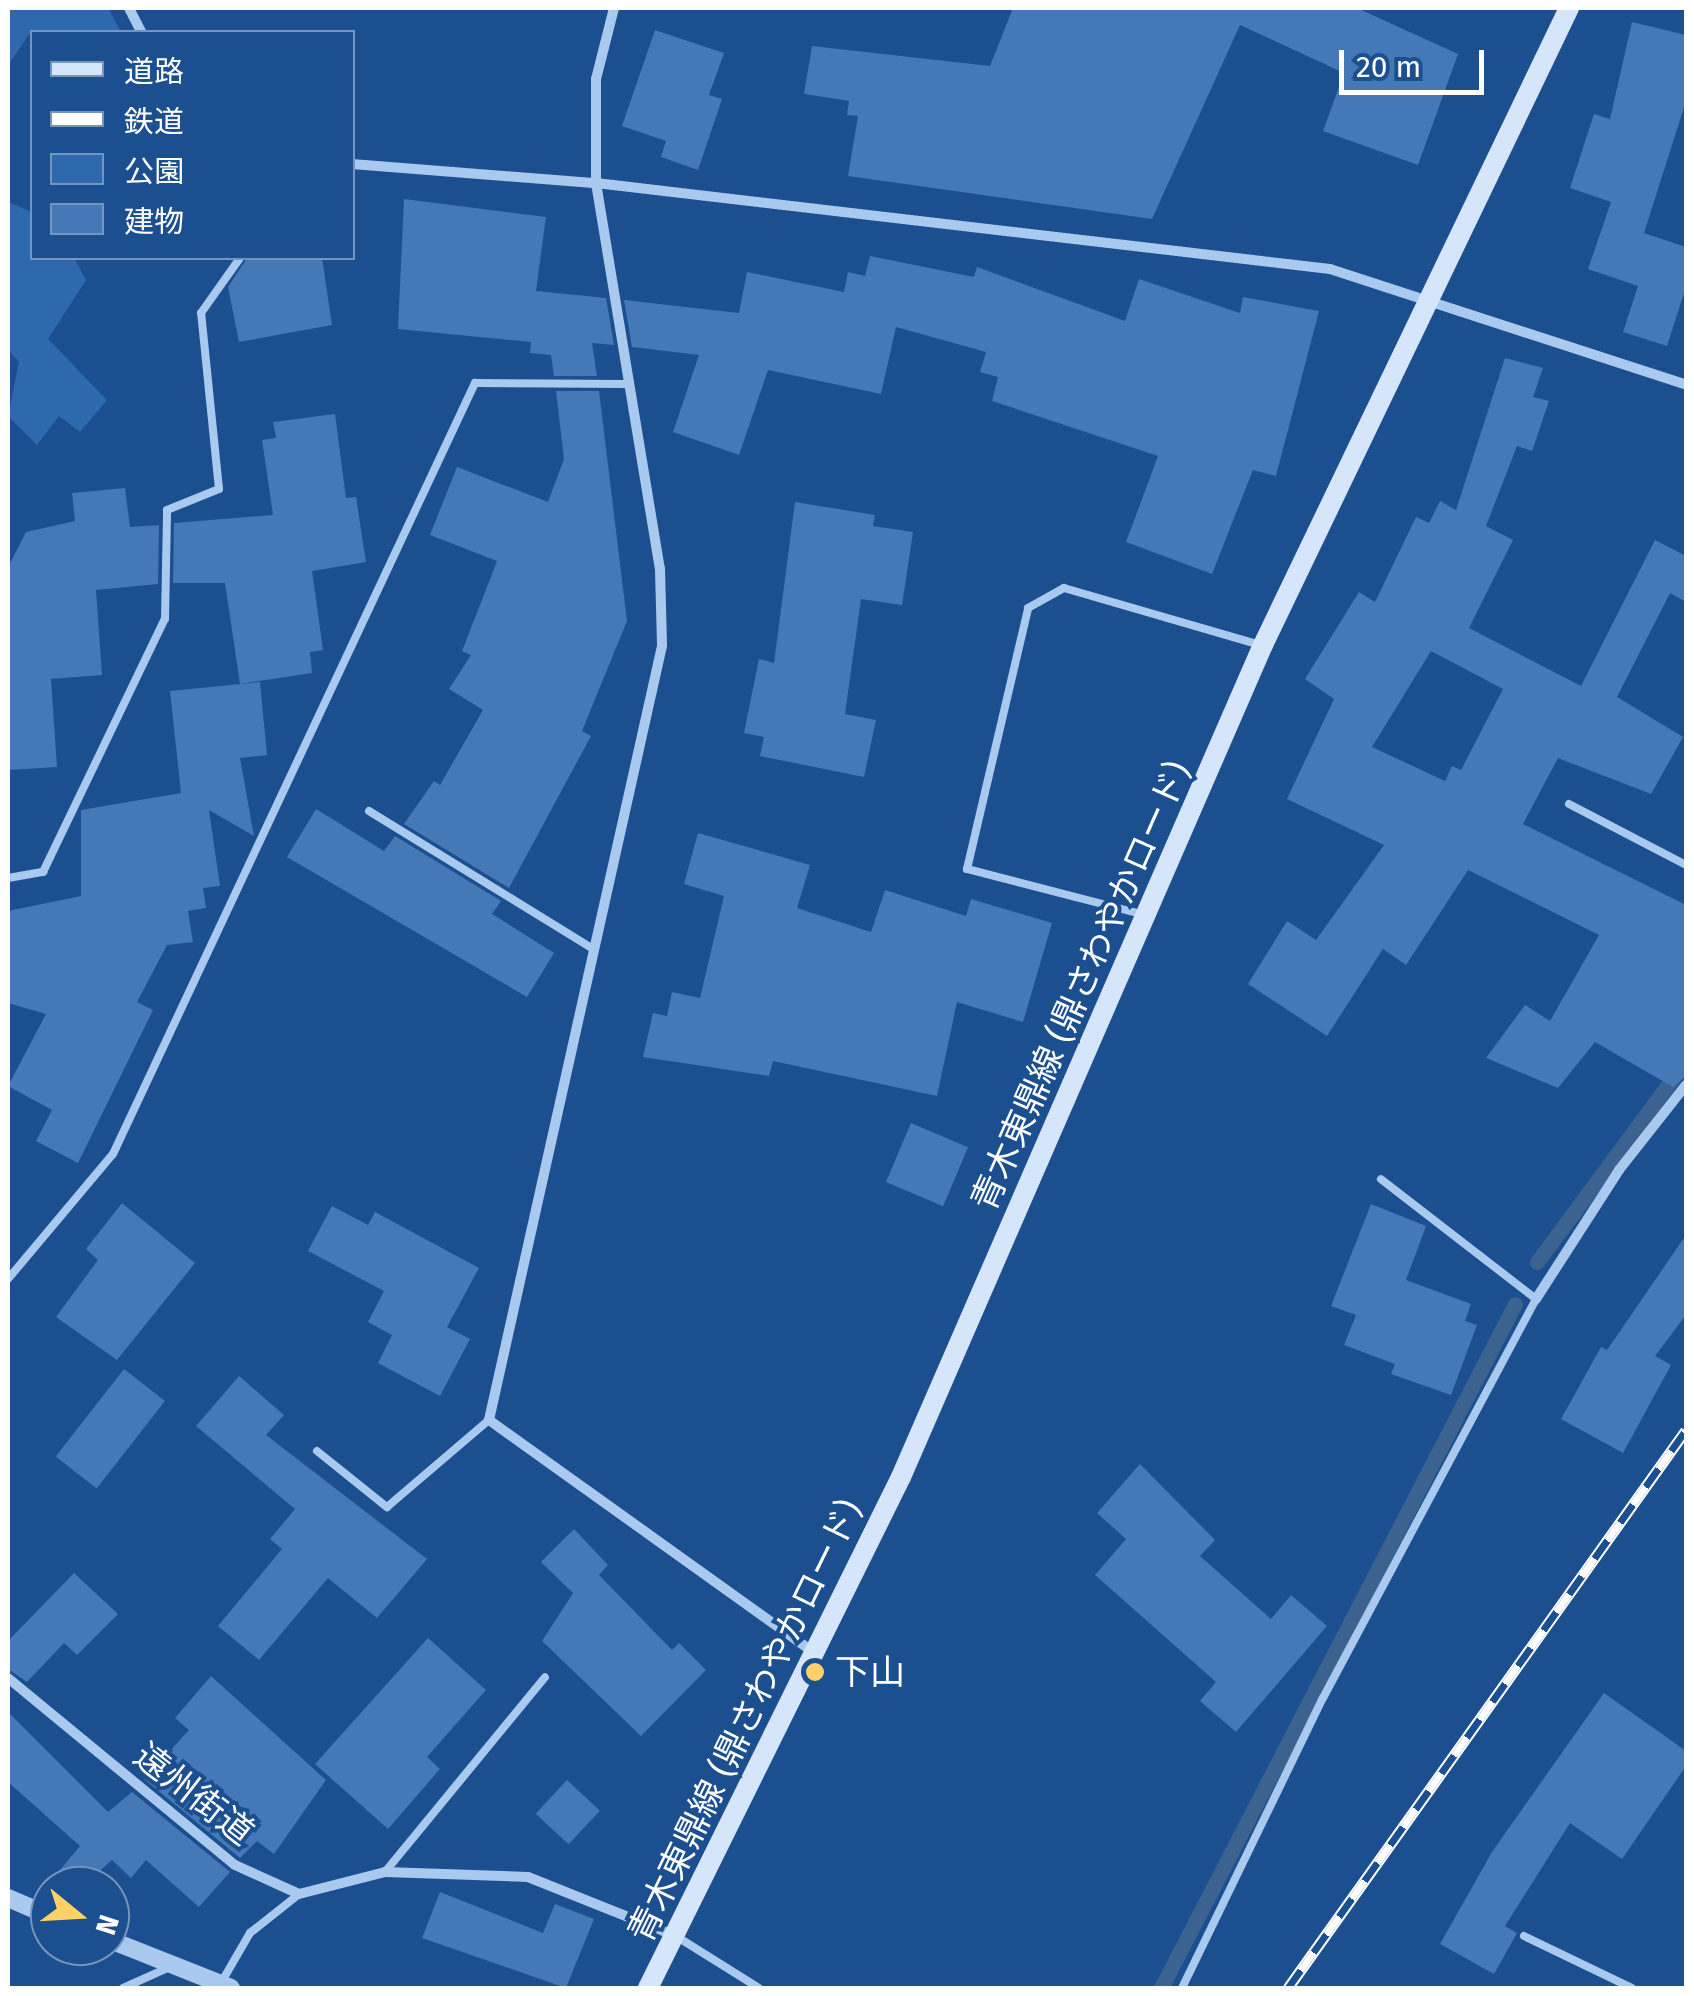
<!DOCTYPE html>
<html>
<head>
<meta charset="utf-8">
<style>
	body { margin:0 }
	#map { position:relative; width:1694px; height:1996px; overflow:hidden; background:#1b4f8f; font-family:"Fira Sans","Noto Sans JP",sans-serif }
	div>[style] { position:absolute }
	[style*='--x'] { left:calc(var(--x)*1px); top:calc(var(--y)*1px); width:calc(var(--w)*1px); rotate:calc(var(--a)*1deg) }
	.green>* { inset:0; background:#2e69ad }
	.stream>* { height:15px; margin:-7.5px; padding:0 7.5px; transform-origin:7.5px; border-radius:7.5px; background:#3c6290 }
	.building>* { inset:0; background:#4478b7; transform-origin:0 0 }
	.service>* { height:8px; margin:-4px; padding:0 4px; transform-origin:4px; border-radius:4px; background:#a9c9ee }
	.minor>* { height:10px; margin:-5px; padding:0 5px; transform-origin:5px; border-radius:5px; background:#a9c9ee }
	.tertiary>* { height:18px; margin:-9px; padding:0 9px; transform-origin:9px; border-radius:9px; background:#a9c9ee }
	.secondary>* { height:20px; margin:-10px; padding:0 10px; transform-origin:10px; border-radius:10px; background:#d6e6fa }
	.rail>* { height:11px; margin-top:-5.5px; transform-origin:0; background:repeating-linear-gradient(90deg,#1b4f8f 0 22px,#fff 0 44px); box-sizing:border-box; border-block:2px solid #fff }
	.dots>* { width:28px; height:28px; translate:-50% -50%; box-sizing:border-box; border:5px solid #1b4f8f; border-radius:50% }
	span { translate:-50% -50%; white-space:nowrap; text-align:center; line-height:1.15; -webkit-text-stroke:8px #1b4f8f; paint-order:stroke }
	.street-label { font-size:35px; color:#fff }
	.poi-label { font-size:35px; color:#fff }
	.left { translate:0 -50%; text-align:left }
	.frame { position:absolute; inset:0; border:10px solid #fff; pointer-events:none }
	.legend { position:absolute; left:30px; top:30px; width:325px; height:230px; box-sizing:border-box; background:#1b4f8f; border:2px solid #7695bc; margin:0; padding:12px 18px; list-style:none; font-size:30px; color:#fff }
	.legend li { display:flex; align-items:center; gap:20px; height:50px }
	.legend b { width:50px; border:2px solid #7695bc }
	.north { position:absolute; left:30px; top:1866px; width:100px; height:100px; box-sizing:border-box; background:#1b4f8f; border:2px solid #7695bc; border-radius:50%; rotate:108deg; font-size:28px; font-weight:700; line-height:40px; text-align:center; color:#fff }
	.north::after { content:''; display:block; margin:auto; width:35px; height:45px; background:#ffd166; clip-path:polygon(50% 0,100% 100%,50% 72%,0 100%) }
	.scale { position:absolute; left:1339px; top:50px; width:145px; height:45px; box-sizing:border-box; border:5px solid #fff; border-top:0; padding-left:12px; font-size:30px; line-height:35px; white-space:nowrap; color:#fff; -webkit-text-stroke:8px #1b4f8f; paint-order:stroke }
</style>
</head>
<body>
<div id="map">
	<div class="green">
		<div style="clip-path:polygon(8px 8px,108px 8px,121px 32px,31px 32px,8px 65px)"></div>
		<div style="clip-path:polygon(8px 202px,32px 212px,32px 258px,74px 258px,86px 280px,48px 339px,107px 400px,80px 432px,59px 416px,37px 445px,8px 416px,19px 362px,8px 350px)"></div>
	</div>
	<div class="stream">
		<div style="--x:1537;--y:1262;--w:250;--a:-53.5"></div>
		<div style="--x:1161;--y:1988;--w:770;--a:-62.64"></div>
	</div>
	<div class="building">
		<div style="clip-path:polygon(1013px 8px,1357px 8px,1458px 54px,1418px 165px,1323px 131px,1344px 73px,1240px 25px,1152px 219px,848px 176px,858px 116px,847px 115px,849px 101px,804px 94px,812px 46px,990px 66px)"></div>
		<div style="clip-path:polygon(1632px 22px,1686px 35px,1686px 101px,1644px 233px,1686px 247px,1686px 287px,1667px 346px,1623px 332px,1638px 286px,1588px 269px,1611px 202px,1570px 188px,1594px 114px,1610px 119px)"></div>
		<div style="clip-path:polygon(655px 30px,724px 53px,709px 95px,722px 99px,698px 170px,661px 157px,666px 141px,622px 126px)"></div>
		<div style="clip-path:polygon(404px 199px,546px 217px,536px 291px,606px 298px,614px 345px,592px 343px,597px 376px,554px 376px,551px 355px,530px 353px,531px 342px,398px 329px)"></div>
		<div style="clip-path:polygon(870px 256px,974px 277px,977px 267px,1125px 321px,1139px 279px,1240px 313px,1243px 297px,1319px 311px,1276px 476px,1253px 470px,1212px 574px,1126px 542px,1158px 456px,992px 401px,998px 377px,980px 372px,986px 352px,896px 327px,881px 394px,768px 370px,739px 455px,673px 432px,699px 355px,632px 347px,624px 300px,739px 313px,747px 272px,844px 292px,848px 272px,865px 276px)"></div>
		<div style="clip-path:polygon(247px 258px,322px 258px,332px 325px,239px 342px,228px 287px)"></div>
		<div style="clip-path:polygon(evenodd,1505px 358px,1543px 368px,1533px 397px,1549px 401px,1532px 451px,1517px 446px,1486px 526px,1513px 540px,1469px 628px,1581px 686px,1655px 540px,1686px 556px,1686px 602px,1670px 593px,1617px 697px,1683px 737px,1651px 794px,1558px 758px,1523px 824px,1686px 905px,1686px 1076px,1673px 1087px,1595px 1042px,1558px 1088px,1486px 1058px,1525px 1005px,1550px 1021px,1599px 935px,1468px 870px,1406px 965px,1383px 949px,1327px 1036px,1248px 984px,1287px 921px,1316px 940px,1384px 845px,1287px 799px,1334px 699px,1305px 679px,1359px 592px,1375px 602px,1416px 517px,1429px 523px,1440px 501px,1456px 510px,1505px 358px,1431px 651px,1503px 689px,1461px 770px,1452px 766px,1445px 781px,1372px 747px,1431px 651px)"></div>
		<div style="clip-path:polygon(556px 391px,599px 391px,627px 621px,582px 731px,591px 736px,509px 888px,404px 824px,434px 781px,440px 785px,483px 710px,449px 689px,471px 655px,462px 651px,497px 561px,430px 535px,457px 467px,548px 502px,564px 459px)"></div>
		<div style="clip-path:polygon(335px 414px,346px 498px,356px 497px,366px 562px,312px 571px,323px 650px,310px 652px,312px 673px,240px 684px,225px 583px,173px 583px,174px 523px,273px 515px,262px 440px,276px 438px,273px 422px)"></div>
		<div style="clip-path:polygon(125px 488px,130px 527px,159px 525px,158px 584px,96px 590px,102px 675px,51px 679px,57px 767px,8px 770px,8px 567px,26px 532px,75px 521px,72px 493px)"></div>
		<div style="clip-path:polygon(795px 502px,875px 515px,873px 526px,913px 532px,902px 605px,861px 599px,845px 714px,876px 720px,864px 777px,760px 756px,764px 737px,744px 733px,759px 659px,774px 663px)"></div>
		<div style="clip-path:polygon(260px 682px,267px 755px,240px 758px,254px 836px,209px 810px,220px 886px,203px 888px,206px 908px,188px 911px,193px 942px,167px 945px,137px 1002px,153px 1010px,78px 1163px,36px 1141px,52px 1110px,8px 1086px,46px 1014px,8px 1003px,8px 911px,81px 896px,81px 810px,181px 793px,170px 691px)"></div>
		<div style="clip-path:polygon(316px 809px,384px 851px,395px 836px,501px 901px,492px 914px,554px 953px,527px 997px,287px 857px)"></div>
		<div style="clip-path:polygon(698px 833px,810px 865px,797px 908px,871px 932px,885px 890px,966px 916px,971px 899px,1052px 923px,1023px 1022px,957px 1002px,937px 1096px,773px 1061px,769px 1076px,643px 1057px,653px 1013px,667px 1016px,672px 992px,700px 998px,724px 896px,684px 884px)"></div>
		<div style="left:911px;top:1123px;width:62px;height:64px;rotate:23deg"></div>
		<div style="clip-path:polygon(122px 1203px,195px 1263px,117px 1360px,56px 1317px,98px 1260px,86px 1249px)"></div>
		<div style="clip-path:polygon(1371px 1204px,1426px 1226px,1406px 1280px,1471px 1304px,1465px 1321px,1477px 1325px,1451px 1395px,1391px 1374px,1395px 1364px,1344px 1345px,1356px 1315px,1331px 1306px)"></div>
		<div style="clip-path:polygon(332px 1206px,368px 1225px,375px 1212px,479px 1268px,447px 1327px,470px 1339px,440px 1396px,378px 1363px,392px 1335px,368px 1322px,384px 1291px,308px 1251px)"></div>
		<div style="clip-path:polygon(1686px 1235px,1686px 1315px,1655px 1356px,1671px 1365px,1623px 1453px,1561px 1419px,1601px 1347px,1607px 1350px)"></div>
		<div style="left:124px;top:1369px;width:52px;height:111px;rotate:38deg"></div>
		<div style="clip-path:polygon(239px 1376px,284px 1415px,266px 1435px,427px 1559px,377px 1618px,328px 1578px,259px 1660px,218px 1626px,282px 1549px,270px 1539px,295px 1509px,196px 1426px)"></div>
		<div style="clip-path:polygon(1140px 1464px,1215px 1540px,1200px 1556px,1271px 1619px,1291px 1595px,1327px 1626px,1236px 1732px,1200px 1701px,1216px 1682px,1095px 1575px,1126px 1539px,1097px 1513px)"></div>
		<div style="clip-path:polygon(574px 1529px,608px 1565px,599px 1575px,672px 1650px,679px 1643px,706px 1670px,641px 1736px,542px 1641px,573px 1593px,541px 1562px)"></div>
		<div style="clip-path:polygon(74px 1573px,118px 1614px,77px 1655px,64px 1643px,27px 1682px,8px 1669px,8px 1641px)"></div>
		<div style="clip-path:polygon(428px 1638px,486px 1690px,427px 1757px,440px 1769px,388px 1829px,315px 1764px)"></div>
		<div style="clip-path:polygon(211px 1676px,326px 1780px,274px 1854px,257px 1841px,240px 1858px,144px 1779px,189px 1730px,175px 1718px)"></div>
		<div style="clip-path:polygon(1604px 1693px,1686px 1751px,1686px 1766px,1622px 1859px,1570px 1823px,1505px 1926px,1517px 1933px,1494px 1974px,1440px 1944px,1492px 1852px)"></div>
		<div style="clip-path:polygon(8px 1712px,108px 1812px,132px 1792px,230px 1872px,199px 1907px,146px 1860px,131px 1878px,112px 1860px,82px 1886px,50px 1886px,46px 1901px,40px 1894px,80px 1846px,8px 1782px)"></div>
		<div style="left:567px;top:1780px;width:45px;height:46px;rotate:43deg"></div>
		<div style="clip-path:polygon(440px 1892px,543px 1933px,555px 1904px,594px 1919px,566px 1988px,422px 1938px)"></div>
	</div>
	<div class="service">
		<div style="--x:1569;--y:804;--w:132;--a:27.5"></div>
		<div style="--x:369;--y:811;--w:265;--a:31.6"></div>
		<div style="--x:8;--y:878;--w:36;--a:-10"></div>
		<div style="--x:43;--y:872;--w:281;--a:-64.3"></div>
		<div style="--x:165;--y:619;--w:109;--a:-88.9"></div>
		<div style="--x:167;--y:510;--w:56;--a:-22"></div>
		<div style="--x:219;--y:489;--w:177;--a:-95.8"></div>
		<div style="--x:201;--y:313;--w:67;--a:-54.7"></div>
		<div style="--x:1145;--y:915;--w:184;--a:-165.5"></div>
		<div style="--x:967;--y:869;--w:268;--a:-76.8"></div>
		<div style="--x:1028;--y:608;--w:41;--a:-29.1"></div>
		<div style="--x:1064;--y:588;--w:204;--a:16.2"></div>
		<div style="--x:8;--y:1279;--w:163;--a:-50"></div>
		<div style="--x:113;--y:1154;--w:852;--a:-64.85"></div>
		<div style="--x:475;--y:383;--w:153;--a:0.4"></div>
		<div style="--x:317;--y:1451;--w:90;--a:38.7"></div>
		<div style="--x:387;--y:1507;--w:134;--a:-40.5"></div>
		<div style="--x:385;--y:1872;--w:252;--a:-50.6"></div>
		<div style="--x:1524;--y:1936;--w:120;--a:25.7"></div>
		<div style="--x:679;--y:1938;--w:94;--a:32"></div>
		<div style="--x:221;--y:1983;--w:58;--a:-59.9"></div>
		<div style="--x:250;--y:1933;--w:63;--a:-38.5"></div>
		<div style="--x:123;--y:1988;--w:51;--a:-24.1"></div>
		<div style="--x:1182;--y:1988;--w:322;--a:-64.1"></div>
		<div style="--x:1323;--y:1698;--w:452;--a:-61.9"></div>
		<div style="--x:1536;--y:1299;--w:196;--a:-142.3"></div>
	</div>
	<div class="minor">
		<div style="--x:129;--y:8;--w:27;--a:63"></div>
		<div style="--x:614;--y:8;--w:73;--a:104.2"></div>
		<div style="--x:596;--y:79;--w:104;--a:90"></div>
		<div style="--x:596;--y:183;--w:391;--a:80.6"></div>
		<div style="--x:660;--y:569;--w:77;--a:88.5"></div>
		<div style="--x:662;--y:646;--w:793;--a:102.6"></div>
		<div style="--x:489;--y:1420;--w:398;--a:35.6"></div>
		<div style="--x:352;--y:164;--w:245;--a:4.5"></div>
		<div style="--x:596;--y:183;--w:739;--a:6.68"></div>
		<div style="--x:1330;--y:269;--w:374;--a:18"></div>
		<div style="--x:1536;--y:1299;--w:153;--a:-57.2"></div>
		<div style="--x:1619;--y:1170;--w:108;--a:-51.8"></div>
		<div style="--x:8;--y:1678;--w:294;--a:39.5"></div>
		<div style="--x:235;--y:1865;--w:70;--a:24.4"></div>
		<div style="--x:299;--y:1894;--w:89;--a:-14.3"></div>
		<div style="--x:385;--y:1872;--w:143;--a:2"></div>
		<div style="--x:528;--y:1877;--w:156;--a:21.8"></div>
	</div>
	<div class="tertiary">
		<div style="--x:8;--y:1898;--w:46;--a:23.2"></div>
		<div style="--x:110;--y:1940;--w:130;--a:21.6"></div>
	</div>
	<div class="secondary">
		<div style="--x:648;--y:1988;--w:570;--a:-63.66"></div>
		<div style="--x:901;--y:1477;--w:907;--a:-66.49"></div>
		<div style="--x:1263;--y:645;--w:707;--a:-64.34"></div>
	</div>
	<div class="rail">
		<div style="--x:1288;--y:1988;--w:685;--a:-54.5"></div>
	</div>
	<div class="dots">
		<div style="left:815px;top:1672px;background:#ffd166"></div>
	</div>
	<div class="street-label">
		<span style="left:1081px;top:986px;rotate:-66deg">青木東鼎線 (鼎さわやかロード)</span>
		<span style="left:745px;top:1721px;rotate:-64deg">青木東鼎線 (鼎さわやかロード)</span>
		<span style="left:194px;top:1794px;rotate:38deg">遠州街道</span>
	</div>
	<div class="poi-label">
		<span class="left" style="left:835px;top:1672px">下山</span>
	</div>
	<div class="frame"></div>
	<ul class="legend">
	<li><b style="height:12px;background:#d6e6fa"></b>道路</li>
	<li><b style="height:12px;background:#fff"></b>鉄道</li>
	<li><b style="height:28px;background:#2e69ad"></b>公園</li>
	<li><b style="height:28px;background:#4478b7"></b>建物</li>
	</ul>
	<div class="north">N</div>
	<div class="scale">20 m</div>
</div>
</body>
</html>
